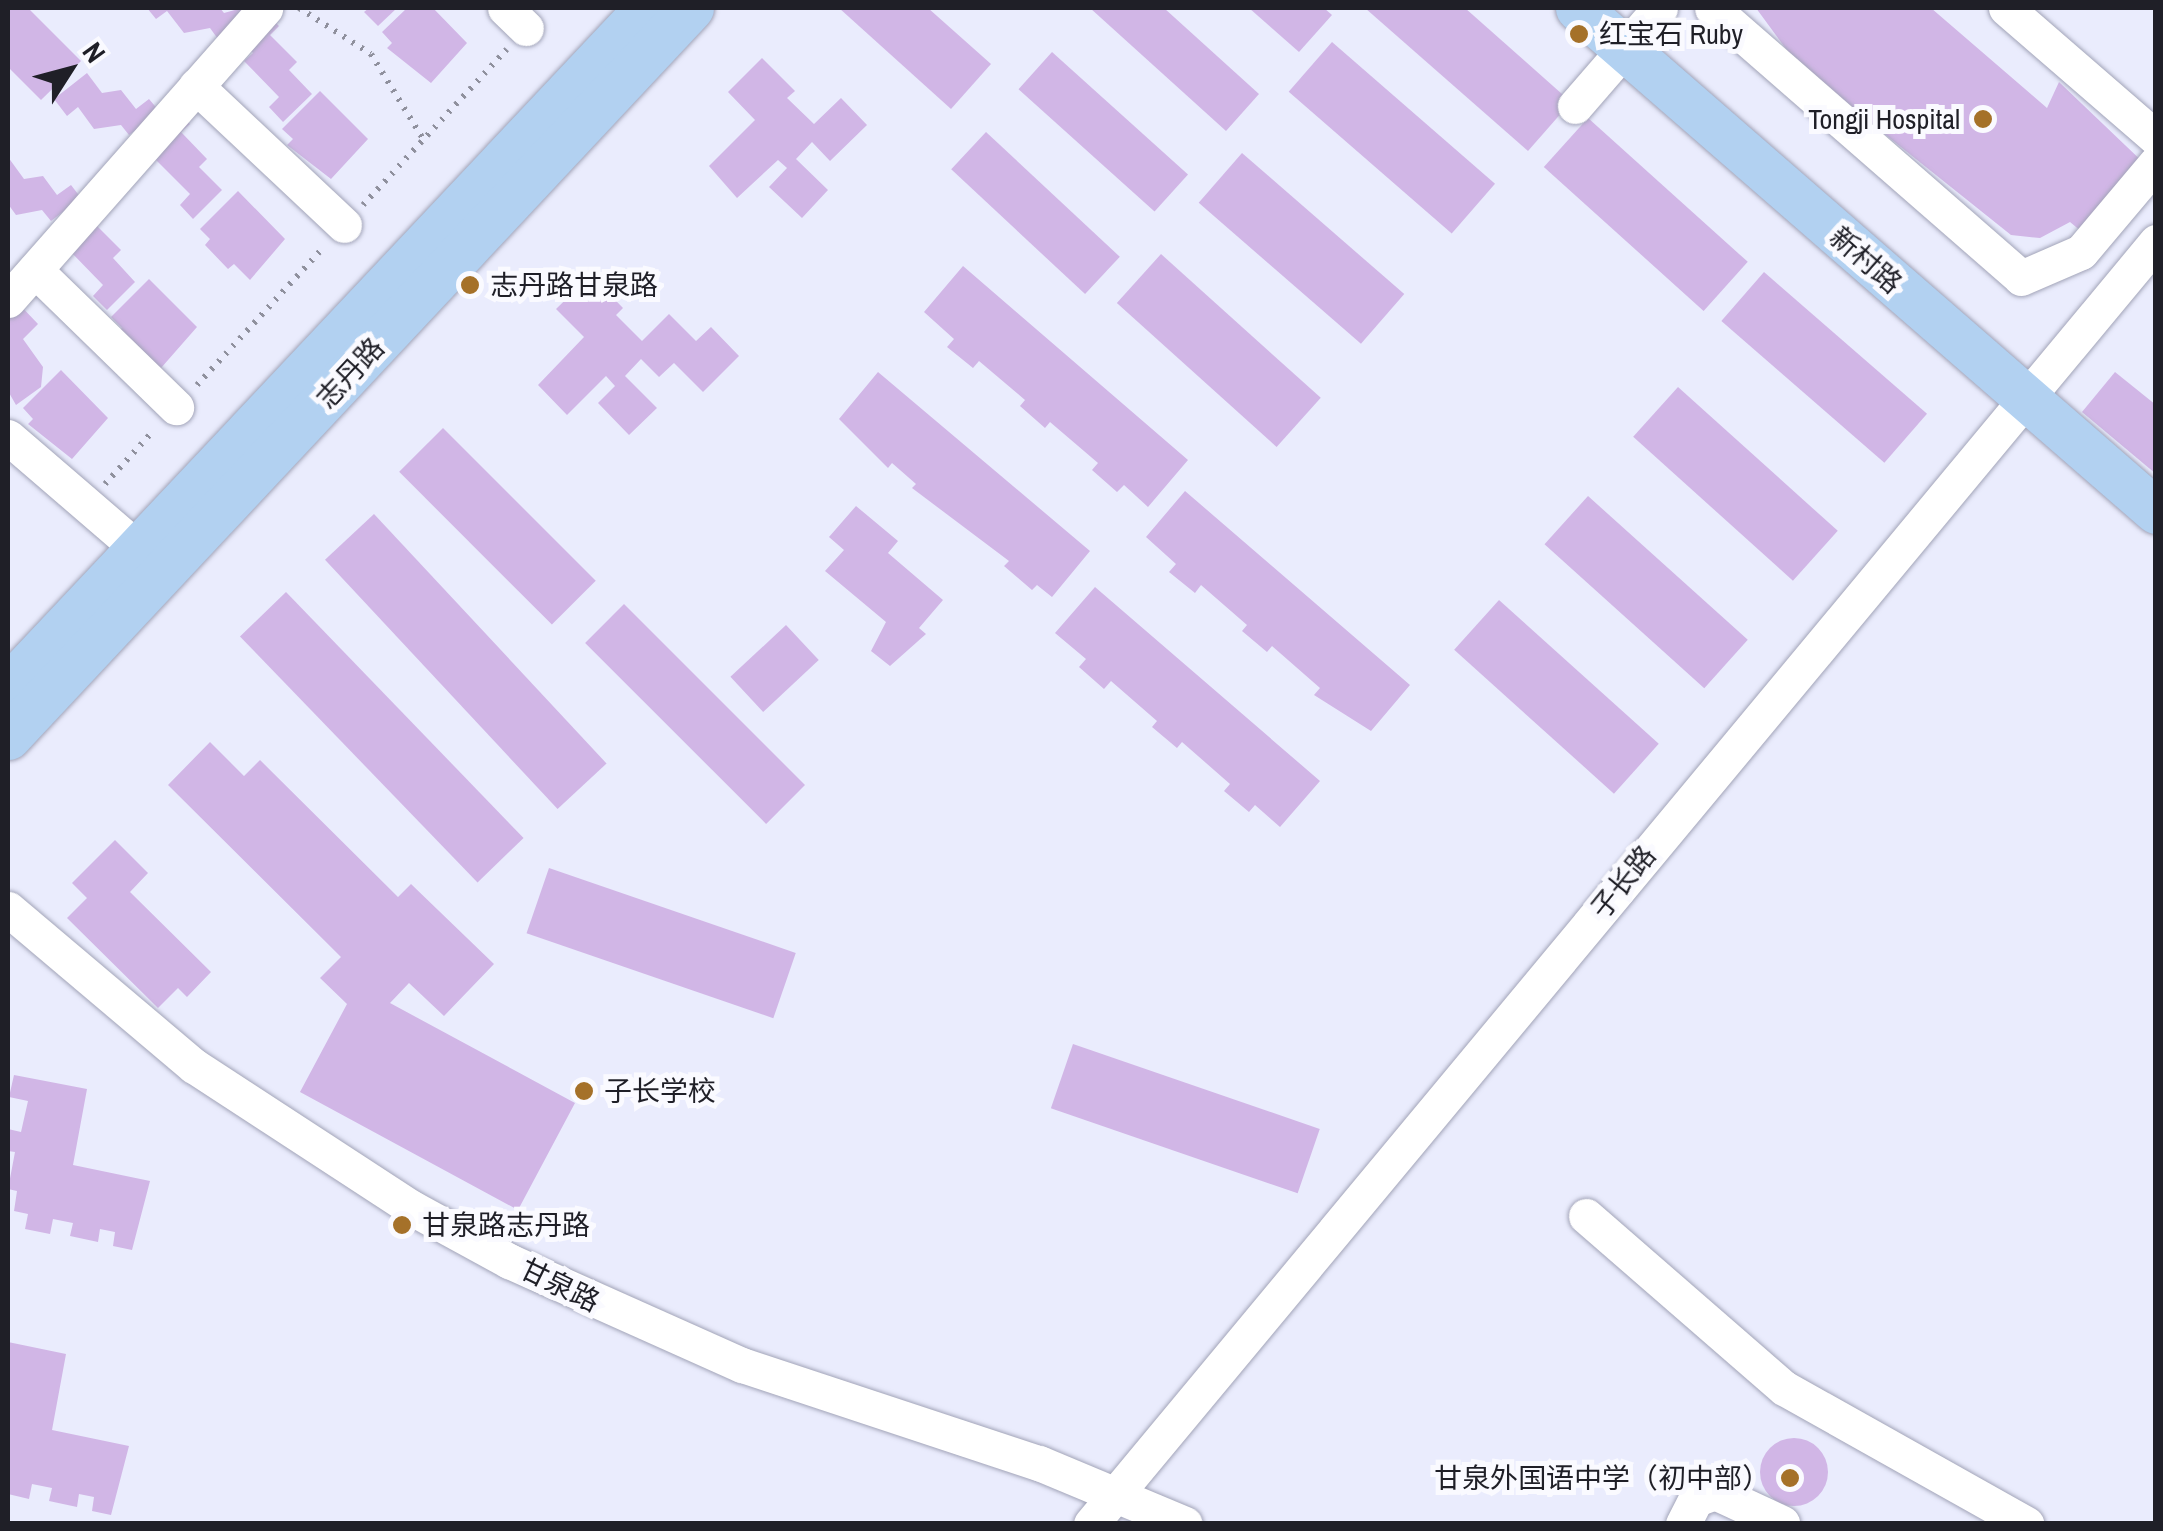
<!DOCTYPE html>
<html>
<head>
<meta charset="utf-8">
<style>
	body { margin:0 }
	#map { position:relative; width:2163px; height:1531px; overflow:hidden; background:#eaecfd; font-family:"Archivo Narrow","Noto Sans SC",sans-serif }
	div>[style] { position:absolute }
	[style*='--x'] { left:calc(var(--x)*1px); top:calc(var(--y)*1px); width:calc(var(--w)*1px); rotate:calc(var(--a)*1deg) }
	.building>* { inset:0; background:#d1b6e6; transform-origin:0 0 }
	.round { border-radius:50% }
	.path>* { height:6px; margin-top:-3px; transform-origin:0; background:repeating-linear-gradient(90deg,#8f909d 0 2.5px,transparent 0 10.5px) }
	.roads { filter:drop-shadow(0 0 2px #a2a4b8) drop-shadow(0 0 2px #a2a4b8) }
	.minor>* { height:35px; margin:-17.5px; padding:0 17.5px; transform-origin:17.5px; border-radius:17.5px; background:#fff }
	.major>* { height:45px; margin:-22.5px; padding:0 22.5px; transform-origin:22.5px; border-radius:22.5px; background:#b2d1f1 }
	.dots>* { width:28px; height:28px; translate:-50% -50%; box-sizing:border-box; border:5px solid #fafaff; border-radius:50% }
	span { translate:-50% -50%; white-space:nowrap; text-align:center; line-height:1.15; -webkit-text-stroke:10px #fafaff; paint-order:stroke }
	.poi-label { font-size:28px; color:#1f1f27 }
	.left { translate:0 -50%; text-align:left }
	.right { translate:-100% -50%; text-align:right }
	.street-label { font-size:28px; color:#1f1f27 }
	.frame { position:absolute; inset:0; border:10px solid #1f1f27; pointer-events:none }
	.north { position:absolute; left:20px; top:20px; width:100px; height:100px; -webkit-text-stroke:8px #fafaff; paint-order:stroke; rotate:54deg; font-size:28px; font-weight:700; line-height:40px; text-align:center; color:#1f1f27 }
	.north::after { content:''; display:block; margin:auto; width:35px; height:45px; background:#1f1f27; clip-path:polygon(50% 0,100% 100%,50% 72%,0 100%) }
</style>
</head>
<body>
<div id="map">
	<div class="building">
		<div style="clip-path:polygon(8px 8px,28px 8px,81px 61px,41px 100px,8px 67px)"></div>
		<div style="clip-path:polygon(147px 8px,220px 8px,224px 13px,242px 8px,248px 16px,218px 39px,210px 28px,184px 33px,167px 11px,156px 19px)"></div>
		<div style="clip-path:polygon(369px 8px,397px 8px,378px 26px,364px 12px)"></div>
		<div style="clip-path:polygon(407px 8px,433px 8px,467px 43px,431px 83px,387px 48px,392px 43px,382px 32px)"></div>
		<div style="clip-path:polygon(839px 8px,928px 8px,991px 64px,951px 109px)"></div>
		<div style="clip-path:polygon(1090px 8px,1164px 8px,1259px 94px,1226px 131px)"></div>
		<div style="clip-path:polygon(1249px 8px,1324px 8px,1332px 15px,1299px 52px)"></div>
		<div style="clip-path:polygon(1365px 8px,1465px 8px,1571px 102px,1528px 151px)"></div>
		<div style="clip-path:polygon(1756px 8px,1931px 8px,2047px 108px,2059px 82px,2148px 167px,2088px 237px,2070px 222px,2040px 238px,2011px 235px,1797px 64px)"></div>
		<div style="clip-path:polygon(272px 19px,279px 26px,270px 35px,297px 62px,289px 70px,312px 94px,283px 122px,269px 107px,279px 97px,244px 61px,253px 53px,245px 45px)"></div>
		<div style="left:1332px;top:42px;width:216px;height:66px;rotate:41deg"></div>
		<div style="left:1052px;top:52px;width:183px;height:50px;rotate:42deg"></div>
		<div style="clip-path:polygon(762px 58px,795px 91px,787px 98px,814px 124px,841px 98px,867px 125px,830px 161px,812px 142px,796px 159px,828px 190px,802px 218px,769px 187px,787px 168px,778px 160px,737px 198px,709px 166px,755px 120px,728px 92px)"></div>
		<div style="clip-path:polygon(87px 73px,102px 93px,121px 90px,136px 109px,149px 99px,160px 112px,129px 135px,121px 125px,94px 129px,78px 107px,67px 116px,54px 99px)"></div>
		<div style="clip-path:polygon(320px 91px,368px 139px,331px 179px,287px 145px,293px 139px,282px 129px)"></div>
		<div style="clip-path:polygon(182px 116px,190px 124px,181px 132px,207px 159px,199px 167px,222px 190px,193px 219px,180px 205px,190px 194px,154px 158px)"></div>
		<div style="left:1588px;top:118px;width:215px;height:66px;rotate:42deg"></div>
		<div style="left:986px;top:132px;width:183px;height:51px;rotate:43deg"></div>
		<div style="left:1242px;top:153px;width:215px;height:66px;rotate:41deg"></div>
		<div style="clip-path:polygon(8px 157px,24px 179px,43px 176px,57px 195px,71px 185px,81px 198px,51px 221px,42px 210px,16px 215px,8px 204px)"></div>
		<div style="clip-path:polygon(238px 191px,285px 239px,250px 280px,234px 264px,228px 269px,205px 245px,210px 239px,200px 229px)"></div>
		<div style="clip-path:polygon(94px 223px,121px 250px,113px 258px,135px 282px,107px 310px,93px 296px,103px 285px,68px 249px)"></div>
		<div style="left:1161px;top:254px;width:215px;height:66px;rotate:42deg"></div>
		<div style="clip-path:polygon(963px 266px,1188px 460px,1148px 507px,1124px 485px,1117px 492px,1092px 470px,1098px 463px,1050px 422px,1045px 428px,1020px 406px,1025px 400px,979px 361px,973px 368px,947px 347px,954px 339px,924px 312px)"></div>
		<div style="left:1764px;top:272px;width:216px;height:65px;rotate:41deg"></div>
		<div style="clip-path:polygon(591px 275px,623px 308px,616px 315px,642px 341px,669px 314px,696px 341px,711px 327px,739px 356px,703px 392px,674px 363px,659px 377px,641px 359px,625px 376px,657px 408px,629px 435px,598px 403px,615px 386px,606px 376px,567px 415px,538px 385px,584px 337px,556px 309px)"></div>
		<div style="clip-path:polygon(149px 279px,197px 327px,161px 368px,116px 333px,122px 328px,111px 317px)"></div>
		<div style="clip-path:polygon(16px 301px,38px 324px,23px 339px,43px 367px,41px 387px,16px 405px,8px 391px,8px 309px)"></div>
		<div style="clip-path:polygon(61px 370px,108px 418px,72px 459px,28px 424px,33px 419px,23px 408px)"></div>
		<div style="clip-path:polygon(878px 372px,1090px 551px,1052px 597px,1037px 585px,1032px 590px,1004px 566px,1009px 561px,912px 488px,916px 484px,892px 463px,888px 468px,839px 419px)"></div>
		<div style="clip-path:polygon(2115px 372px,2156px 405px,2156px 474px,2082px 412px)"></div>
		<div style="left:1678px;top:387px;width:215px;height:67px;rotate:42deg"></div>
		<div style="left:443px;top:428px;width:216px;height:62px;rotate:45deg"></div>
		<div style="clip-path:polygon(1185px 491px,1410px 685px,1371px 731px,1314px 695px,1320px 688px,1272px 646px,1267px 652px,1242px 631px,1247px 625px,1201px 585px,1195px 593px,1169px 572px,1176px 564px,1146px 537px)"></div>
		<div style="left:1588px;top:496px;width:215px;height:65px;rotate:42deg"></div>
		<div style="clip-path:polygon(856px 506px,898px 541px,888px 553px,943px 600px,919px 628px,926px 634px,890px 666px,871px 651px,886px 622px,825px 571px,844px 550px,829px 537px)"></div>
		<div style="left:374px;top:514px;width:341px;height:67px;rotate:47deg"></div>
		<div style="clip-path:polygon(1095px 587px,1320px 781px,1280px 827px,1255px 805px,1249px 812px,1224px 791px,1230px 784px,1182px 742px,1177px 748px,1152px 727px,1157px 721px,1111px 681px,1104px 689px,1079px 667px,1086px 659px,1055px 633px)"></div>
		<div style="left:286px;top:592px;width:342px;height:64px;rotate:46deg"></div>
		<div style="left:1499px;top:600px;width:215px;height:67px;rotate:42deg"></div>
		<div style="left:624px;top:604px;width:256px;height:55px;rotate:45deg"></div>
		<div style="left:786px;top:625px;width:48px;height:76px;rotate:47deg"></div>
		<div style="clip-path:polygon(210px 742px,244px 776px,260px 760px,398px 897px,411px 884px,494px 964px,444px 1016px,409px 983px,390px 1003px,575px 1103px,518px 1210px,300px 1092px,347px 1004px,320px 978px,341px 957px,168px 785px)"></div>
		<div style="clip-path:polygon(115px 840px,148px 873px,130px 892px,211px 972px,187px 997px,178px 988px,158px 1008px,67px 918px,87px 898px,72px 883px)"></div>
		<div style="left:549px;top:868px;width:261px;height:69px;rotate:19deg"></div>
		<div style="left:1073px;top:1044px;width:261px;height:68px;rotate:19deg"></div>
		<div style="clip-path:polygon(14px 1075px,87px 1089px,73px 1165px,150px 1181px,132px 1250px,113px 1246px,115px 1232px,100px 1229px,98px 1242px,70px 1236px,73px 1223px,53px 1219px,50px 1234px,25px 1229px,28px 1214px,14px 1211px,17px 1191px,8px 1189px,15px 1152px,8px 1151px,8px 1129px,21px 1132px,28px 1101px,9px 1097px)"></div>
		<div style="clip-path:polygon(8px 1342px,66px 1354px,52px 1430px,129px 1446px,111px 1515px,92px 1511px,94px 1497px,79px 1494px,77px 1507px,49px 1501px,52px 1488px,32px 1484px,29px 1499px,8px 1494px)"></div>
		<div class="round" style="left:1760px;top:1438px;width:68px;height:68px"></div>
	</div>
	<div class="path">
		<div style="--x:299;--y:8;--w:85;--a:32.6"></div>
		<div style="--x:371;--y:54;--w:100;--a:58.5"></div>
		<div style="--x:363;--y:205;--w:212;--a:-47.3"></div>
		<div style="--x:197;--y:385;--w:188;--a:-47.4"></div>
		<div style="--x:105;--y:484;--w:73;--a:-47.8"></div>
	</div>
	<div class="roads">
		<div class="minor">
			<div style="--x:505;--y:8;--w:29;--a:44"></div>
			<div style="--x:1712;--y:8;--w:410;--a:41.1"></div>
			<div style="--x:2021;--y:278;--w:65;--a:-23.4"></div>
			<div style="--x:2081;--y:252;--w:116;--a:-49.9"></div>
			<div style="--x:2006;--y:8;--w:198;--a:40.9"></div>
			<div style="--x:196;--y:86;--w:203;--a:43.2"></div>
			<div style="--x:1575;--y:106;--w:130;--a:-49.1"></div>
			<div style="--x:35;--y:270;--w:197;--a:44.2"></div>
			<div style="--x:8;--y:300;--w:389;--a:-48.6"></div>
			<div style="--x:8;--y:437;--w:172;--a:40.7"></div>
			<div style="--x:8;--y:909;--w:243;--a:40.2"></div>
			<div style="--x:194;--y:1066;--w:260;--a:33.1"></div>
			<div style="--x:412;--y:1208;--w:111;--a:28.7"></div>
			<div style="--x:509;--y:1261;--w:255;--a:24.1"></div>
			<div style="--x:742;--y:1365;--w:313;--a:18.3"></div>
			<div style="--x:1039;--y:1463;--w:158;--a:22.7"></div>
			<div style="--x:1586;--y:1216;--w:262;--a:41"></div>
			<div style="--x:1784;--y:1388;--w:278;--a:29.3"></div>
			<div style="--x:1091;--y:1524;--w:1667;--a:-50.28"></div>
			<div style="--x:1683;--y:1524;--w:28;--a:-63"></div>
			<div style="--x:1696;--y:1499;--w:20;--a:-20"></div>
			<div style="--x:1715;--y:1492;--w:74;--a:24.8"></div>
		</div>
		<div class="major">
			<div style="--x:1578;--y:8;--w:766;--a:41.03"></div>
			<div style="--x:8;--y:687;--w:932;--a:-46.74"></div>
			<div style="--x:8;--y:737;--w:999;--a:-46.87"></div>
		</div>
	</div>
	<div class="dots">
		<div style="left:1579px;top:34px;background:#a57129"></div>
		<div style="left:1983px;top:119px;background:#a57129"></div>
		<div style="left:470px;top:285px;background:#a57129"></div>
		<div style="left:584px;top:1091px;background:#a57129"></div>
		<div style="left:402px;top:1225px;background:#a57129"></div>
		<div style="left:1790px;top:1478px;background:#a57129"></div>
	</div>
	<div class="poi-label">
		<span class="left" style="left:1599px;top:34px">红宝石 Ruby</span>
		<span class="right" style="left:1960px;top:119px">Tongji Hospital</span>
		<span class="left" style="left:490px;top:285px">志丹路甘泉路</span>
		<span class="left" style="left:604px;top:1091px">子长学校</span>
		<span class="left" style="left:422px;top:1225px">甘泉路志丹路</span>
		<span class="right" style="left:1770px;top:1478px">甘泉外国语中学（初中部）</span>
	</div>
	<div class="street-label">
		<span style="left:1866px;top:260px;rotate:41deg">新村路</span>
		<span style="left:350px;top:373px;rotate:-47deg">志丹路</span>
		<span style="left:1623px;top:882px;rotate:-51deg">子长路</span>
		<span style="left:560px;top:1285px;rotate:26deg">甘泉路</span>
	</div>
	<div class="frame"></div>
	<div class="north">N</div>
</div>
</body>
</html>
